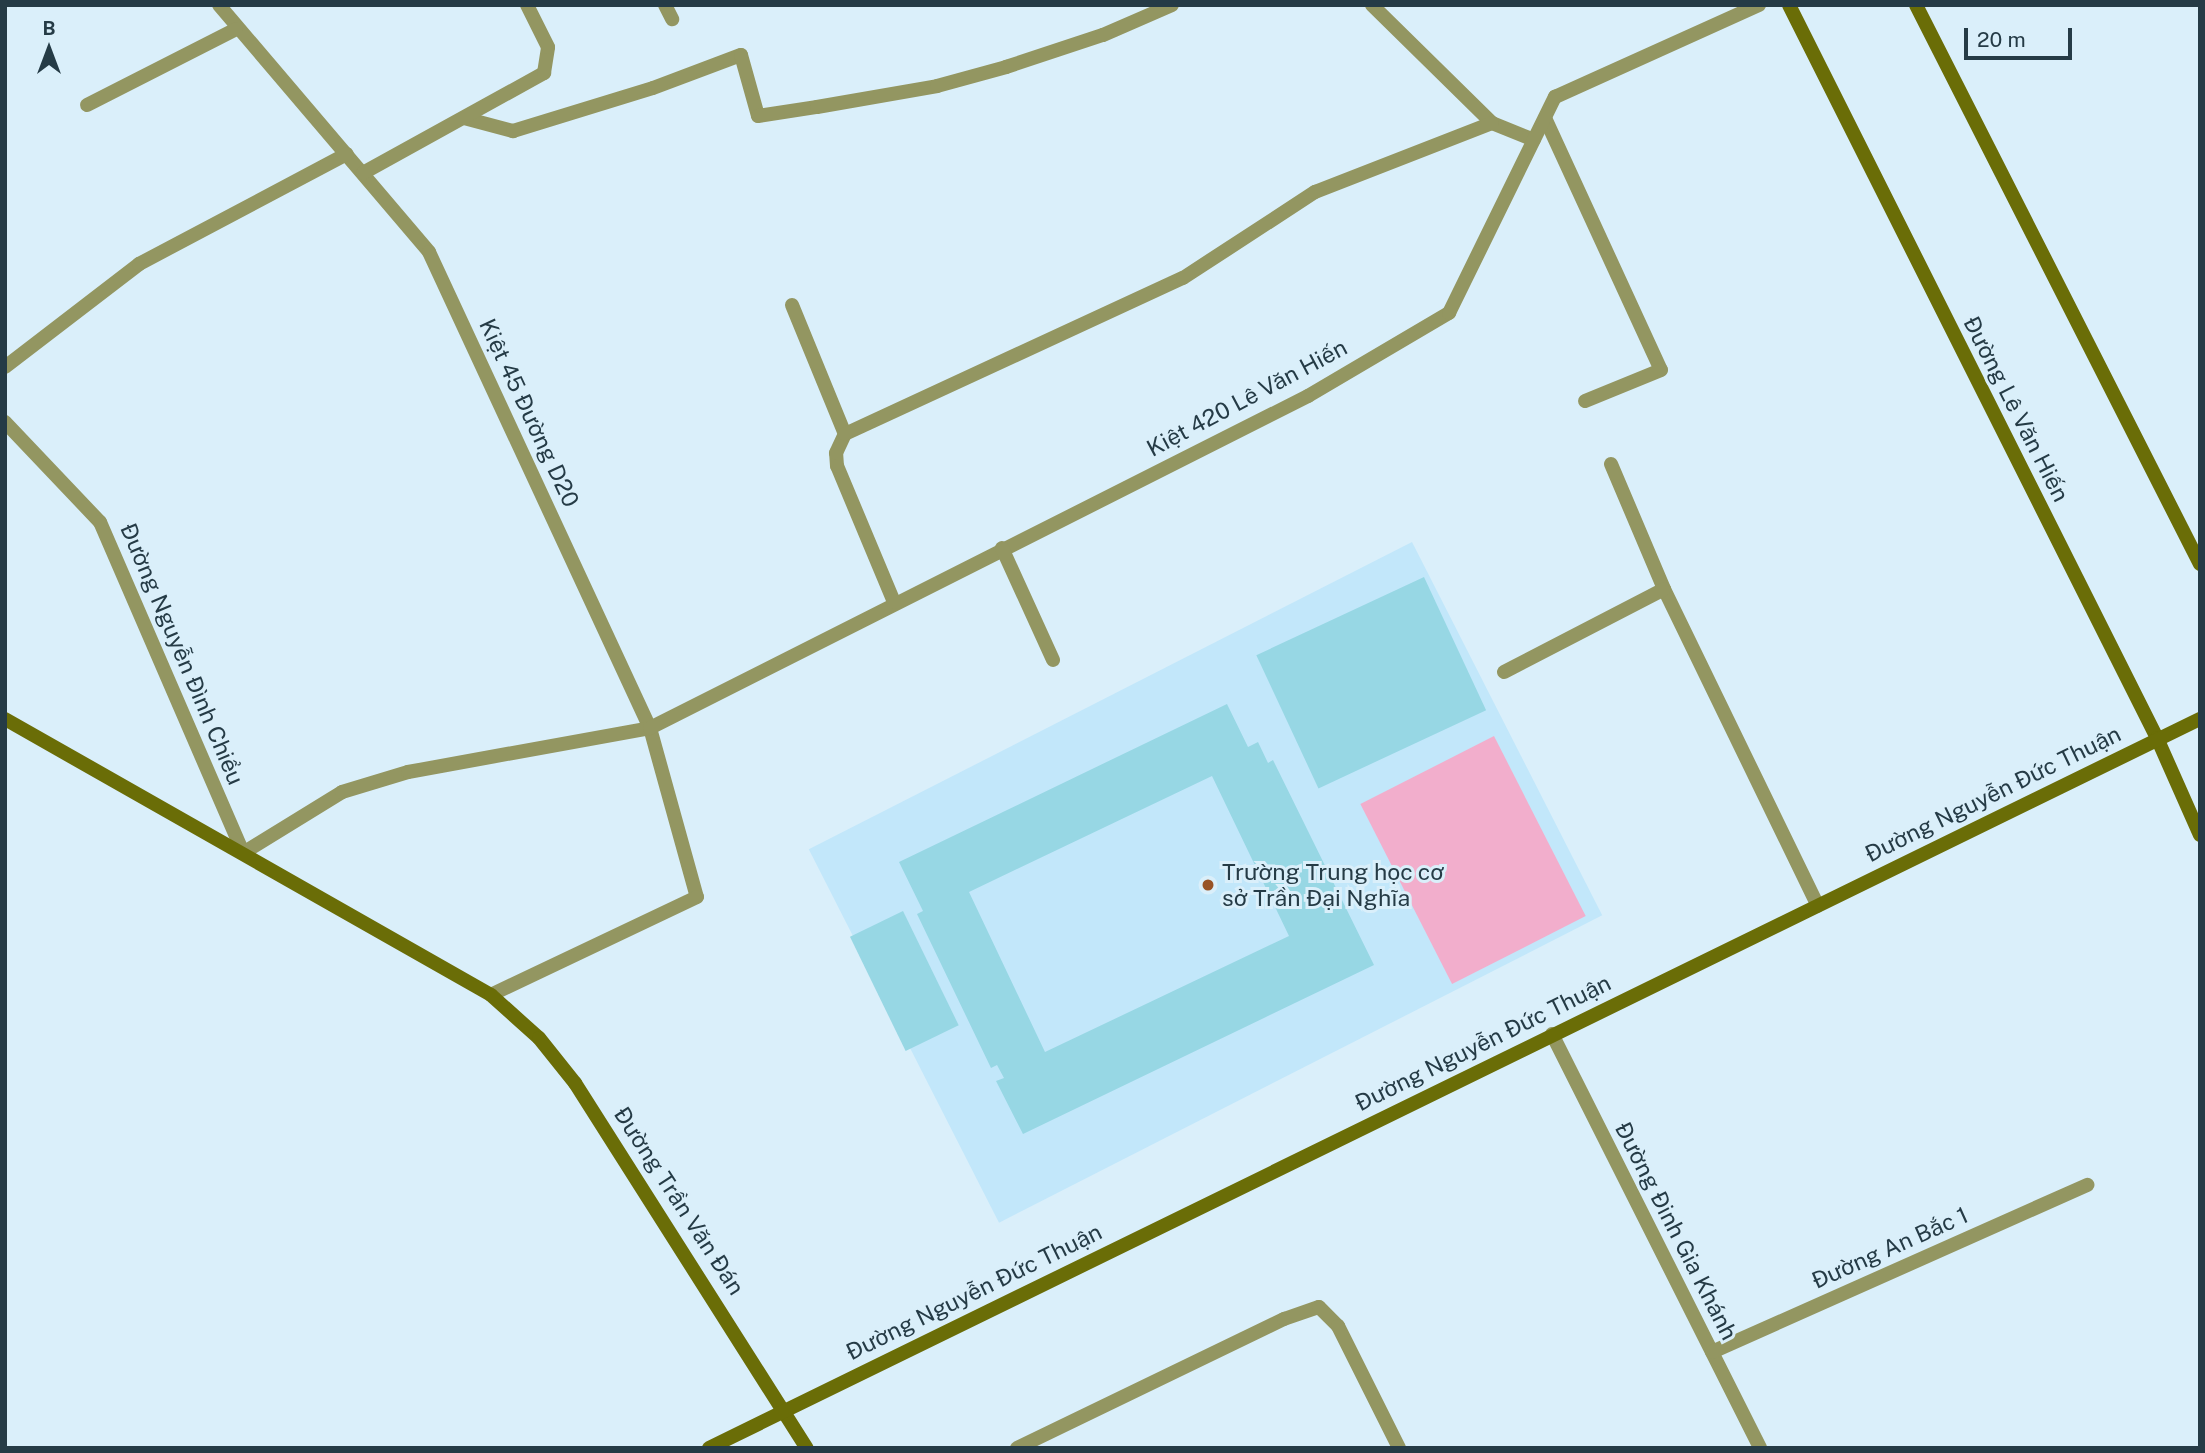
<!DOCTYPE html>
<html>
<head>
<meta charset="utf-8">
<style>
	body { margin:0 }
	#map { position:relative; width:2205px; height:1453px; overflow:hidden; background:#daeffa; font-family:"Public Sans",sans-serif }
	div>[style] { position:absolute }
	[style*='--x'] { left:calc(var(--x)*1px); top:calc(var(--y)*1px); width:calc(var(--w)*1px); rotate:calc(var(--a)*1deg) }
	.built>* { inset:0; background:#c2e7fa; transform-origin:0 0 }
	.green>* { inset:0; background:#f2aecc; transform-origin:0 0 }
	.building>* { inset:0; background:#97d7e4; transform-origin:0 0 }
	.lane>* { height:14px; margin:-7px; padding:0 7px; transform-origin:7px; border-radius:7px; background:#939661 }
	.street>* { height:14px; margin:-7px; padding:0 7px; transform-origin:7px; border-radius:7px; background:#939661 }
	.secondary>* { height:14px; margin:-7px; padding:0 7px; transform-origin:7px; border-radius:7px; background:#6a6d07 }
	.dots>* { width:19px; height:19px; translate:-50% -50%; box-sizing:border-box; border:4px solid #daeffa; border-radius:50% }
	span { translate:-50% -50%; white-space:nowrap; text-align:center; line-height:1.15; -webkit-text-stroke:6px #daeffa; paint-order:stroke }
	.street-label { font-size:23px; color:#253b46 }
	.poi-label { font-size:23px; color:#253b46 }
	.left { translate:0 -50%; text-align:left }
	.frame { position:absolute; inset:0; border:7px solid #253b46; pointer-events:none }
	.north { position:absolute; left:14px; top:14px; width:70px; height:70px; -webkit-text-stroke:5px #daeffa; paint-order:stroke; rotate:0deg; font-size:19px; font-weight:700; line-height:28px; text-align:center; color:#253b46 }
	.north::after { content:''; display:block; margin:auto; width:24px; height:32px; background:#253b46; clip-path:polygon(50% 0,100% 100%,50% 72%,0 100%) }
	.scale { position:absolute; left:1964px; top:28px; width:108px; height:32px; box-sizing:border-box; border:4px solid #253b46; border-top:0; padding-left:9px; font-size:21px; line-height:24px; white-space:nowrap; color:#253b46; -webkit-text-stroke:5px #daeffa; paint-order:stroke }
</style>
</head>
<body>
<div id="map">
	<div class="built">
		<div style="left:1412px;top:542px;width:419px;height:677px;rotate:63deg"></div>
	</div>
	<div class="green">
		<div style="left:1494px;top:736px;width:202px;height:150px;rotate:63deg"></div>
	</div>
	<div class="building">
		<div style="left:1424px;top:577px;width:147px;height:185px;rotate:65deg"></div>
		<div style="clip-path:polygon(evenodd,1227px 704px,1248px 747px,1258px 742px,1268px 763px,1273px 760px,1374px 965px,1023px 1134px,996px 1081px,1004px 1078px,997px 1065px,991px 1068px,917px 914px,923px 911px,899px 862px,1227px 704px,1212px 776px,1289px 936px,1045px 1052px,969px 892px,1212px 776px)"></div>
		<div style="left:903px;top:911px;width:127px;height:59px;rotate:64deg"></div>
	</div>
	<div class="lane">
		<div style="--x:1545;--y:118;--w:277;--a:65.3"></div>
		<div style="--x:1661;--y:370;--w:82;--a:157.8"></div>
		<div style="--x:1017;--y:1448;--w:297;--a:-25.8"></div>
		<div style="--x:1284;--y:1319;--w:37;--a:-19"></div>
		<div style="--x:1319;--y:1307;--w:27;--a:45"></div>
		<div style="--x:1338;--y:1326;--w:136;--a:63.4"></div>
	</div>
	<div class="street">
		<div style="--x:219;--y:5;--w:324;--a:49.6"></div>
		<div style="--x:429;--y:252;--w:525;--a:65.1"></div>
		<div style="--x:650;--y:728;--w:175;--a:74.5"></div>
		<div style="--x:697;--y:897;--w:228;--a:154.6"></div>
		<div style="--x:665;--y:5;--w:16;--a:63"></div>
		<div style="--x:1372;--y:5;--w:168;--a:44.5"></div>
		<div style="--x:1492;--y:123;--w:45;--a:22"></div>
		<div style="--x:87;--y:105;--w:167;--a:-27"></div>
		<div style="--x:464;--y:118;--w:51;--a:14.9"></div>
		<div style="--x:513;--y:131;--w:146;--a:-17.1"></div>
		<div style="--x:653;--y:88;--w:94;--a:-20.6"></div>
		<div style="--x:741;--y:55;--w:63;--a:74.4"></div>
		<div style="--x:758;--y:116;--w:60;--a:-8.7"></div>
		<div style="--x:817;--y:107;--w:122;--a:-9.9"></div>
		<div style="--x:937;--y:86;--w:72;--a:-15.4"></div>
		<div style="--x:1006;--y:67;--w:102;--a:-18.3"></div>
		<div style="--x:1103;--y:35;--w:75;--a:-23.5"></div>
		<div style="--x:363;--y:173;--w:207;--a:-28.9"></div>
		<div style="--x:544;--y:73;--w:26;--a:-81"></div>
		<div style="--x:548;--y:47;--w:47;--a:-116.6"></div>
		<div style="--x:792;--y:305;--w:139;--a:67.7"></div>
		<div style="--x:5;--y:367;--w:169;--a:-37.5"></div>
		<div style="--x:139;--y:264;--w:235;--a:-27.9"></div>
		<div style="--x:5;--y:422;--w:138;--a:46.5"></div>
		<div style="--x:100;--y:522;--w:361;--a:66.6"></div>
		<div style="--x:243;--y:853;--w:116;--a:-31.6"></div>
		<div style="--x:342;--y:792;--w:69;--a:-16.9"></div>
		<div style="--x:408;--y:772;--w:246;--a:-10.3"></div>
		<div style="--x:650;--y:728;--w:737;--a:-26.77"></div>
		<div style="--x:1308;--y:396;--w:164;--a:-30.5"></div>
		<div style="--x:1449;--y:313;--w:241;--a:-63.9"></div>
		<div style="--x:1555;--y:97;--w:224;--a:-24.3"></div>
		<div style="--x:1611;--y:464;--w:136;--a:67"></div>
		<div style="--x:1664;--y:589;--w:352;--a:64.1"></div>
		<div style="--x:1002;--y:548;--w:123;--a:65.5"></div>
		<div style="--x:894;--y:602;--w:147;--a:-112.7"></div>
		<div style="--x:837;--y:466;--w:13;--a:-94"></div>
		<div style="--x:836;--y:453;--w:21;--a:-65"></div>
		<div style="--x:845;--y:434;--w:372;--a:-24.8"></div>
		<div style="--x:1183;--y:278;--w:158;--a:-33.1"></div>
		<div style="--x:1315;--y:192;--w:190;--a:-21.3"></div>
		<div style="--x:1504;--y:672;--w:180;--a:-27.4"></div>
		<div style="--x:1552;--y:1034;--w:463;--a:63.3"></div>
		<div style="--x:1712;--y:1352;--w:411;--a:-24"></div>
	</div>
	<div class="secondary">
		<div style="--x:1789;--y:5;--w:820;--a:63.34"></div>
		<div style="--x:2157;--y:738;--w:106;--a:66.1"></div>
		<div style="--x:1916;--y:5;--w:627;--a:63.07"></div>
		<div style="--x:5;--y:719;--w:559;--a:29.59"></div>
		<div style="--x:491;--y:995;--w:64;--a:41.9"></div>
		<div style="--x:539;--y:1038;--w:58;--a:51.3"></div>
		<div style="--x:575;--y:1083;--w:432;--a:57.6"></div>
		<div style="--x:709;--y:1448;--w:1660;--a:-26.06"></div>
	</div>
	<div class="dots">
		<div style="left:1208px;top:885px;background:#985326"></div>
	</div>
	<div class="street-label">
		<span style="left:1247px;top:398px;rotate:-28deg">Kiệt 420 Lê Văn Hiến</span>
		<span style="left:2016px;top:409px;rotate:63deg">Đường Lê Văn Hiến</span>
		<span style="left:529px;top:413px;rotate:65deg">Kiệt 45 Đường D20</span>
		<span style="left:182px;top:654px;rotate:67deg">Đường Nguyễn Đình Chiểu</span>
		<span style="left:1993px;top:794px;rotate:-26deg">Đường Nguyễn Đức Thuận</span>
		<span style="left:1483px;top:1043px;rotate:-26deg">Đường Nguyễn Đức Thuận</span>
		<span style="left:679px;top:1201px;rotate:57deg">Đường Trần Văn Đán</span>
		<span style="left:1676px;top:1231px;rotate:63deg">Đường Đinh Gia Khánh</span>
		<span style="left:1890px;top:1248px;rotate:-24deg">Đường An Bắc 1</span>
		<span style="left:974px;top:1292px;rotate:-26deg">Đường Nguyễn Đức Thuận</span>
	</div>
	<div class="poi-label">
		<span class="left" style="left:1222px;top:885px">Trường Trung học cơ<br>sở Trần Đại Nghĩa</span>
	</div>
	<div class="frame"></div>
	<div class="north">B</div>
	<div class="scale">20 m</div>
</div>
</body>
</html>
